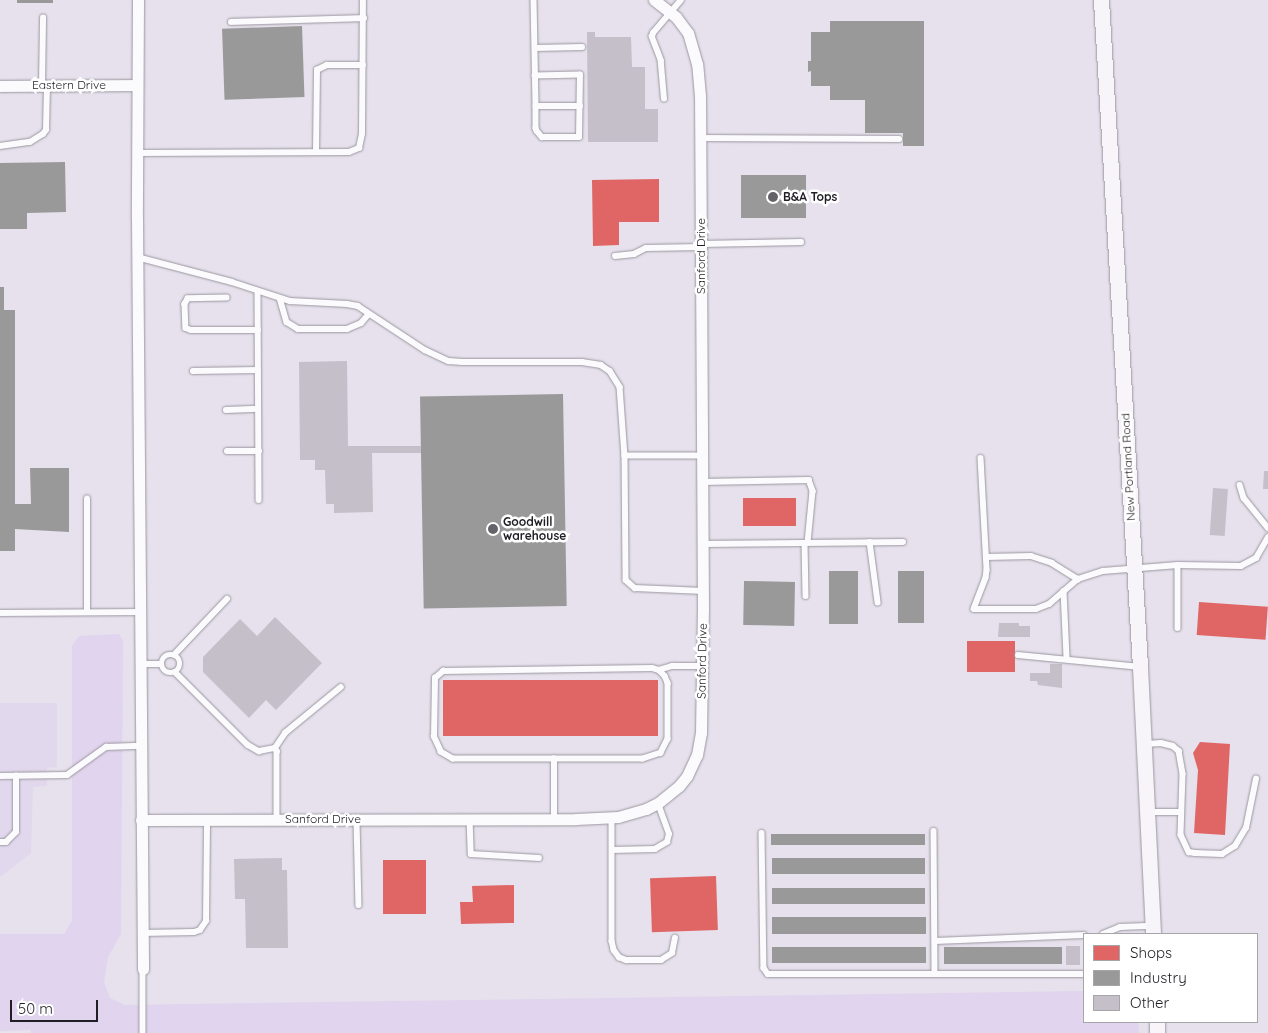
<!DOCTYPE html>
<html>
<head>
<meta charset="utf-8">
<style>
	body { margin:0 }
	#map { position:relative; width:1268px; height:1033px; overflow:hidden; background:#e6e1ec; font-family:Quicksand,sans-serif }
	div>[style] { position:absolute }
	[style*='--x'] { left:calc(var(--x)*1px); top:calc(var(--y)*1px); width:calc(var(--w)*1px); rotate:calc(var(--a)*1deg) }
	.built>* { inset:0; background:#e2d8ed }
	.green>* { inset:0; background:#e0d4ee }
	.shops>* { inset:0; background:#e06666; transform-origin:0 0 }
	.industry>* { inset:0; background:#999; transform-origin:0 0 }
	.building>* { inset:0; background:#c4bfc9; transform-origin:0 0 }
	.roads { filter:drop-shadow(0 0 1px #9b97a0) drop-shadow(0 0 1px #9b97a0) }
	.lane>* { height:5.5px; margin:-2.75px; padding:0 2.75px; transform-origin:2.75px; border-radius:2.75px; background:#fbfafc }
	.lane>.ring { margin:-2.75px; padding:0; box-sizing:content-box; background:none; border:5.5px solid #fbfafc; border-radius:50% }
	.street>* { height:11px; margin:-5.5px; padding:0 5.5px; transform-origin:5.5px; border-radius:5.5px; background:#fbfafc }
	.secondary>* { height:15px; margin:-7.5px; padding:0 7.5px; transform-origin:7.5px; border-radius:7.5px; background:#f7f5f9 }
	.dots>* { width:14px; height:14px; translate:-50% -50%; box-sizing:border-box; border:2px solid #fff; border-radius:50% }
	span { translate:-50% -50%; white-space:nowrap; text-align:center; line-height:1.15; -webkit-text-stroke:5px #fff; paint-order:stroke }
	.street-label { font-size:12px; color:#201d24 }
	.poi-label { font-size:12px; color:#201d24; font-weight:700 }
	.left { translate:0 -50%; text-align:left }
	.legend { position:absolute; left:1083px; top:933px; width:175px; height:90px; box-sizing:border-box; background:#fff; border:1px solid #a6a5a7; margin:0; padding:6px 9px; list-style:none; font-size:15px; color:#201d24 }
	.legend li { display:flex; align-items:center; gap:10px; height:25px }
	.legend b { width:25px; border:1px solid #a6a5a7 }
	.scale { position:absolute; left:10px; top:1000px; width:88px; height:22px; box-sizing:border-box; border:2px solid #201d24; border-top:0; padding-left:6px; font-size:15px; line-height:18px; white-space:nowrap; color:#201d24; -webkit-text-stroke:4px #fff; paint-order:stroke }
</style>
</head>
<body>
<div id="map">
	<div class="built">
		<div style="clip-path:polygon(0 703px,57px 703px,57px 767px,47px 768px,47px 786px,33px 787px,31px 853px,0 877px)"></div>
	</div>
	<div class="green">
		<div style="clip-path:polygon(119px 634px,123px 641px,121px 934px,108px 957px,104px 982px,110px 998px,125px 1005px,1084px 991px,1084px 1022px,1138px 1022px,1139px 1033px,31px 1033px,31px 1030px,0 1031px,0 934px,64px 934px,72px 921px,72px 646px,79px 636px)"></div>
	</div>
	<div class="shops">
		<div style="clip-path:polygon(659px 179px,659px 222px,619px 222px,619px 245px,593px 246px,592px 180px)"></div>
		<div style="left:743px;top:498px;width:53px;height:28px"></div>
		<div style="left:1199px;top:602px;width:69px;height:33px;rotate:4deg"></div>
		<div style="left:967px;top:641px;width:48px;height:31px"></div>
		<div style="left:658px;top:680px;width:56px;height:215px;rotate:90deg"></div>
		<div style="clip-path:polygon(1200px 742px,1230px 744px,1225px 835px,1194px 833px,1198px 770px,1193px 753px)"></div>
		<div style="left:383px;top:860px;width:43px;height:54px"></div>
		<div style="left:716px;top:876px;width:54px;height:66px;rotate:88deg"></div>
		<div style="clip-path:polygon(514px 885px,514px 923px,461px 924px,460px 902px,473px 902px,472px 886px)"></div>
	</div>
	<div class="industry">
		<div style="left:17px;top:0;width:36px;height:3px"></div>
		<div style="clip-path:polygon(830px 21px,924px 21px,924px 146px,903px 146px,903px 133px,865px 133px,865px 100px,830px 100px,830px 86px,811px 86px,811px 71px,808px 72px,808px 61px,811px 61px,811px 32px,830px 32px)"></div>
		<div style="left:302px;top:26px;width:71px;height:80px;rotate:88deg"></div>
		<div style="clip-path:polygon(65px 162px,66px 212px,27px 213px,27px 229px,0 229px,0 163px)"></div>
		<div style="left:741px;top:175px;width:65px;height:43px"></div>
		<div style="clip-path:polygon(0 287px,4px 287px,4px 310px,15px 310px,15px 504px,31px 504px,30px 468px,69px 468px,69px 532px,15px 529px,15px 551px,0 551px)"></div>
		<div style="left:563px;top:394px;width:212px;height:143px;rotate:89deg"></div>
		<div style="left:829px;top:571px;width:29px;height:53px"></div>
		<div style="left:898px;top:571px;width:26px;height:52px"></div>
		<div style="left:744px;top:581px;width:51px;height:44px;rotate:1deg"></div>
		<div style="left:925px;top:834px;width:11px;height:154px;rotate:90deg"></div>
		<div style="left:925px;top:858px;width:16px;height:153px;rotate:90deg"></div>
		<div style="left:925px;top:888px;width:16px;height:153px;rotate:90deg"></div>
		<div style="left:926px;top:917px;width:17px;height:154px;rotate:90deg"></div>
		<div style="left:926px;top:947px;width:16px;height:154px;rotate:90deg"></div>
		<div style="left:1062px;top:947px;width:17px;height:118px;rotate:90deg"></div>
	</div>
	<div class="building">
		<div style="clip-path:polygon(587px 32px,595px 32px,595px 37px,631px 37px,632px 67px,645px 67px,645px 109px,658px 109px,658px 142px,588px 142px)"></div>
		<div style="clip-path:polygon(347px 361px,348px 446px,421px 446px,421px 453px,372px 453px,373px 512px,334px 513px,334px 504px,326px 504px,325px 470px,315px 470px,315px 460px,300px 460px,299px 362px)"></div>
		<div style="clip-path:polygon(1264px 471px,1268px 471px,1268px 489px,1263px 489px)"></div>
		<div style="left:1213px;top:488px;width:15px;height:47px;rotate:4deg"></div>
		<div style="clip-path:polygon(275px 617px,322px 663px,276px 710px,266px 700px,249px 718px,203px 672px,203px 657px,240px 619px,257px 636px)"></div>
		<div style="clip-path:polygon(999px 623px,1019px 623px,1019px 626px,1030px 626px,1030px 637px,998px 637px)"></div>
		<div style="clip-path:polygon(1050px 664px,1062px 664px,1062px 688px,1038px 685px,1037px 681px,1030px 681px,1030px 673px,1050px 673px)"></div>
		<div style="clip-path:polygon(282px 858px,282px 870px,287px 870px,288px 948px,246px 948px,245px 899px,235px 899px,234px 859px)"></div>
		<div style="left:1080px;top:946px;width:19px;height:14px;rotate:90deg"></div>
	</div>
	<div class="roads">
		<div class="lane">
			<div style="--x:534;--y:0;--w:106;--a:88.9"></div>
			<div style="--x:536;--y:106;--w:22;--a:90"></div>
			<div style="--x:536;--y:128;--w:3;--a:72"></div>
			<div style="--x:537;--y:131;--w:8;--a:50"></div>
			<div style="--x:542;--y:137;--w:37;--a:0"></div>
			<div style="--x:579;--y:137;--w:62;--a:-89.1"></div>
			<div style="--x:580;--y:75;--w:45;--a:178.7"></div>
			<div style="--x:231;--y:22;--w:133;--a:-1.7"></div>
			<div style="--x:535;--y:48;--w:47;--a:-1.2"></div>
			<div style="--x:42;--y:85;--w:67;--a:-89.1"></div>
			<div style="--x:664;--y:99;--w:38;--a:-95"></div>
			<div style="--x:661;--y:61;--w:26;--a:-111"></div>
			<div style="--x:652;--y:37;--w:4;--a:-76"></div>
			<div style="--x:653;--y:33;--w:43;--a:-49.7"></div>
			<div style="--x:536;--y:106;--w:44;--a:0"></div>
			<div style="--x:701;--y:138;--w:198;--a:0.3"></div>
			<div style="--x:0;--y:146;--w:30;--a:-8"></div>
			<div style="--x:30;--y:142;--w:15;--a:-32"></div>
			<div style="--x:43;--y:134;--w:5;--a:-53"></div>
			<div style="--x:46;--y:130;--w:44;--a:-88.7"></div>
			<div style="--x:316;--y:152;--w:82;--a:-89.3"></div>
			<div style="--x:317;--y:70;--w:11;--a:-27"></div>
			<div style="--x:327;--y:65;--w:36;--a:0"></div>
			<div style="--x:137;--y:153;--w:212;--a:-0.3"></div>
			<div style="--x:349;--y:152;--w:11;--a:-22"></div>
			<div style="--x:359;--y:148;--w:14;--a:-78"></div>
			<div style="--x:362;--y:134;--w:134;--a:-89.6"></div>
			<div style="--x:701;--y:244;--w:100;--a:-1.1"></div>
			<div style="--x:615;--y:256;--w:19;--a:-6"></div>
			<div style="--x:634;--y:254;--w:13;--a:-27"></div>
			<div style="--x:646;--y:248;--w:55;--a:-1"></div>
			<div style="--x:137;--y:257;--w:98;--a:14.7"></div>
			<div style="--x:232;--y:282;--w:61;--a:18.1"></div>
			<div style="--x:290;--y:301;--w:57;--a:3"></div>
			<div style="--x:347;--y:304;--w:11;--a:10"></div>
			<div style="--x:358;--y:306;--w:80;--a:33.3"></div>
			<div style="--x:425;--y:350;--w:26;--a:25"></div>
			<div style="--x:449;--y:361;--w:13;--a:4"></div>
			<div style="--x:462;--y:362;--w:120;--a:0"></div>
			<div style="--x:582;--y:362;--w:19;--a:9"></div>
			<div style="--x:601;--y:365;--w:11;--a:34"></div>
			<div style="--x:610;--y:371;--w:19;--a:58"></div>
			<div style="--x:620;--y:387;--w:69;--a:85.9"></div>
			<div style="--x:258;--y:292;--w:208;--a:89.7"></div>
			<div style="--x:227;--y:298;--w:39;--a:179"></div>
			<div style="--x:188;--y:299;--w:6;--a:121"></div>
			<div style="--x:185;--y:304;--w:24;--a:88"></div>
			<div style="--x:186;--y:328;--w:5;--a:22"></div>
			<div style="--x:191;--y:330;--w:67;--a:0"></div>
			<div style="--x:280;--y:298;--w:25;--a:74"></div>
			<div style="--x:287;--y:322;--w:13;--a:32"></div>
			<div style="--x:298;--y:329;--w:49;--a:0"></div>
			<div style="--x:347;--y:329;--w:15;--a:-23"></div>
			<div style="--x:361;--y:323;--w:11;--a:-49"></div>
			<div style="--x:193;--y:371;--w:65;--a:-0.9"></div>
			<div style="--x:226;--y:410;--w:32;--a:-2"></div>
			<div style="--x:227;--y:451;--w:32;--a:0"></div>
			<div style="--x:702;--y:456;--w:77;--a:180"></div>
			<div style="--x:625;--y:456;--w:124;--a:89.5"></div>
			<div style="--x:626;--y:580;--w:12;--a:42"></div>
			<div style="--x:635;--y:588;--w:68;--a:2.5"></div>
			<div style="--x:981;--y:458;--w:112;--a:86.9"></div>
			<div style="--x:987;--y:570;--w:8;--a:97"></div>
			<div style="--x:986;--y:578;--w:33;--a:111"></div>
			<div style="--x:974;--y:609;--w:62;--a:0"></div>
			<div style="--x:1036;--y:609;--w:14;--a:-21"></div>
			<div style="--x:1049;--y:604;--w:38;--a:-41"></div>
			<div style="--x:1078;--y:579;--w:26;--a:-18"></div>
			<div style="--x:1103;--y:571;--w:75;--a:-4.6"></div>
			<div style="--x:1178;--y:565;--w:63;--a:0.9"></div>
			<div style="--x:1241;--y:566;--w:17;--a:-28"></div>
			<div style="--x:1256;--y:558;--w:24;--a:-60"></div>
			<div style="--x:702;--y:482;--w:107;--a:-1.1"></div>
			<div style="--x:809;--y:480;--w:12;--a:70"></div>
			<div style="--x:813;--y:491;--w:52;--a:95.5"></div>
			<div style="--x:1240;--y:485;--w:14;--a:73"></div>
			<div style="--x:1244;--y:498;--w:38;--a:51"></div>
			<div style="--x:870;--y:542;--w:61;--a:82.4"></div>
			<div style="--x:805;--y:543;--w:53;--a:88.9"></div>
			<div style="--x:702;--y:544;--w:201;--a:-0.6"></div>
			<div style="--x:986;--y:557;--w:45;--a:-1.3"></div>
			<div style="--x:1031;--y:556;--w:22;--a:18"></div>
			<div style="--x:1052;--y:563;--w:31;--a:32"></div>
			<div style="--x:1178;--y:565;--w:63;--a:90"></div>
			<div style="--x:1064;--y:591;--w:67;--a:87.4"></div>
			<div style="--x:87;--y:612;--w:113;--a:-90"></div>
			<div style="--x:0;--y:613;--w:140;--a:-0.4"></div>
			<div class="ring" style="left:162px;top:655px;width:12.5px;height:12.5px"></div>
			<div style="--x:174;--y:655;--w:77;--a:-46.6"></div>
			<div style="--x:1018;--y:655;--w:123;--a:5.6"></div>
			<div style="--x:140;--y:664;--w:21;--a:0"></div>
			<div style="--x:659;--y:670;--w:14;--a:-17"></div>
			<div style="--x:672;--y:666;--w:30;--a:0"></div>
			<div style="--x:175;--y:672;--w:103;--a:45"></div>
			<div style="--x:248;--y:745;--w:13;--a:29"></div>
			<div style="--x:259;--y:751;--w:16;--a:-11"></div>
			<div style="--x:275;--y:748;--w:4;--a:56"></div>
			<div style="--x:277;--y:751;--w:68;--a:90"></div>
			<div style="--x:1146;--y:744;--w:15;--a:-4"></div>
			<div style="--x:1161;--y:743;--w:12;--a:14"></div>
			<div style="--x:1173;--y:746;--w:8;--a:40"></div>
			<div style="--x:1179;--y:751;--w:23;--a:80"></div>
			<div style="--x:1183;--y:774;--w:61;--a:91.9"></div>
			<div style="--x:1181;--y:835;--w:19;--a:65"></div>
			<div style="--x:1189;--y:852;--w:6;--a:9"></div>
			<div style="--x:1195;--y:853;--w:27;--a:2"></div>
			<div style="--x:1222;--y:854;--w:15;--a:-32"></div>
			<div style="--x:1235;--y:846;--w:21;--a:-59"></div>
			<div style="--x:1246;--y:828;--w:50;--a:-78.5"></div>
			<div style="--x:275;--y:748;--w:18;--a:-56"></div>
			<div style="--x:285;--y:733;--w:72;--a:-39.4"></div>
			<div style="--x:0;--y:776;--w:67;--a:-0.9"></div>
			<div style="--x:67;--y:775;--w:48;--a:-35.7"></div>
			<div style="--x:106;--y:747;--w:35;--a:-2"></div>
			<div style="--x:1149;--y:812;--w:32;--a:0"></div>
			<div style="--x:470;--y:818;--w:36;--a:88"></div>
			<div style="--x:471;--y:854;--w:68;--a:3.4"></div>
			<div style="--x:612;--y:818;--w:123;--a:90"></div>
			<div style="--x:612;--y:941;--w:9;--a:77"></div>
			<div style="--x:614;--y:950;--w:9;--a:54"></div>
			<div style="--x:619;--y:957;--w:8;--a:23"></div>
			<div style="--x:626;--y:960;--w:35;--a:0"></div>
			<div style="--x:661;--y:960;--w:13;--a:-32"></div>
			<div style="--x:672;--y:953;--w:15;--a:-79"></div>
			<div style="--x:554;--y:819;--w:60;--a:-90"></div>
			<div style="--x:554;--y:759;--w:101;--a:180"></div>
			<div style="--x:453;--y:759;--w:14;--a:-150"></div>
			<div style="--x:441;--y:752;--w:17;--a:-115"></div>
			<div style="--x:434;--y:737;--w:59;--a:-89"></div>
			<div style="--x:435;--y:678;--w:11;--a:-41"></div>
			<div style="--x:443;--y:671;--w:209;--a:-0.8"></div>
			<div style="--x:652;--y:668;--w:7;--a:16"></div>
			<div style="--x:659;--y:670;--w:8;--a:45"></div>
			<div style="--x:665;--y:676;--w:8;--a:67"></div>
			<div style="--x:668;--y:683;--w:56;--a:90"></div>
			<div style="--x:668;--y:739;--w:16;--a:117"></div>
			<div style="--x:661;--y:753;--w:19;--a:162"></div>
			<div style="--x:643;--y:759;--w:89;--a:180"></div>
			<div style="--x:357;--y:820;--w:85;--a:88.7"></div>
			<div style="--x:934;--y:831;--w:143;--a:89.6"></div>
			<div style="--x:762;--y:833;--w:135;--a:89.2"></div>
			<div style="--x:764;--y:968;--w:7;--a:56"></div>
			<div style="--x:768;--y:974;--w:316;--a:0"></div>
			<div style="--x:0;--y:842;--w:6;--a:0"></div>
			<div style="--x:6;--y:842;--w:14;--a:-45"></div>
			<div style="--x:16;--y:832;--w:56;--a:-90"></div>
			<div style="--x:612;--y:850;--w:43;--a:-1.3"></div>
			<div style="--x:655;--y:849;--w:14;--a:-30"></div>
			<div style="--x:667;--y:842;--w:8;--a:-76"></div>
			<div style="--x:669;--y:834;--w:33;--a:-110"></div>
			<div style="--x:142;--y:933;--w:52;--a:-1.1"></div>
			<div style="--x:194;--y:932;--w:6;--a:-18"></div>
			<div style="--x:200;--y:930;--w:11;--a:-56"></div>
			<div style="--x:206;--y:921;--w:101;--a:-89.4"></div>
			<div style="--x:1103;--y:934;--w:18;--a:-22"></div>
			<div style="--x:1120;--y:927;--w:32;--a:-2"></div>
			<div style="--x:935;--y:941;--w:149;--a:-2.3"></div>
			<div style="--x:143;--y:969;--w:64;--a:90"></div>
		</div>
		<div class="street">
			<div style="--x:138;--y:0;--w:218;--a:90.3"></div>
			<div style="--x:137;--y:218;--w:751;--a:89.54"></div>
			<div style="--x:0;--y:86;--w:137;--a:-0.4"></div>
			<div style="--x:141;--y:820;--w:435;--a:-0.1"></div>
			<div style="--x:576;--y:819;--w:42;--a:-2.7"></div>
			<div style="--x:618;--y:817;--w:29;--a:-16"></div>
			<div style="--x:646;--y:809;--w:13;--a:-27"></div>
			<div style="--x:658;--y:803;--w:27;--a:-39"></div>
			<div style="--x:679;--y:786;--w:13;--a:-51"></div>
			<div style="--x:687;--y:776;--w:23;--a:-65"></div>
			<div style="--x:697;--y:755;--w:22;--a:-80"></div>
			<div style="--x:701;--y:733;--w:123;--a:-89.1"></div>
			<div style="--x:703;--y:610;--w:514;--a:-90.33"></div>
			<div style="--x:700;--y:96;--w:32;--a:-95"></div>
			<div style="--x:697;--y:64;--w:32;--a:-106"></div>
			<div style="--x:688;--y:33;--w:20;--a:-127"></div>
			<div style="--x:676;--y:17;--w:28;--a:-142"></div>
		</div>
		<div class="secondary">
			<div style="--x:1101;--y:0;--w:668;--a:86.65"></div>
			<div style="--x:1140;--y:667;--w:267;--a:87.2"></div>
			<div style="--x:1157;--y:1022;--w:11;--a:90"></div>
		</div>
	</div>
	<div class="dots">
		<div style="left:773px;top:197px;background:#65626a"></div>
		<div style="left:493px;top:529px;background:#65626a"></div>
	</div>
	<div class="street-label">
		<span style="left:69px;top:85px">Eastern Drive</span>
		<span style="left:701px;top:256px;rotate:-90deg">Sanford Drive</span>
		<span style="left:1128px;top:467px;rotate:-93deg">New Portland Road</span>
		<span style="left:702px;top:661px;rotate:-89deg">Sanford Drive</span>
		<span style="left:323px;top:819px">Sanford Drive</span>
	</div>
	<div class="poi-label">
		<span class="left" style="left:783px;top:197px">B&amp;A Tops</span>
		<span class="left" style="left:503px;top:529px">Goodwill<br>warehouse</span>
	</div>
	<ul class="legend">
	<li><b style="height:14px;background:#e06666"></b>Shops</li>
	<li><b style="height:14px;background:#999"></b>Industry</li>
	<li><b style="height:14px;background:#c4bfc9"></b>Other</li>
	</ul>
	<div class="scale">50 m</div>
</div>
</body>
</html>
